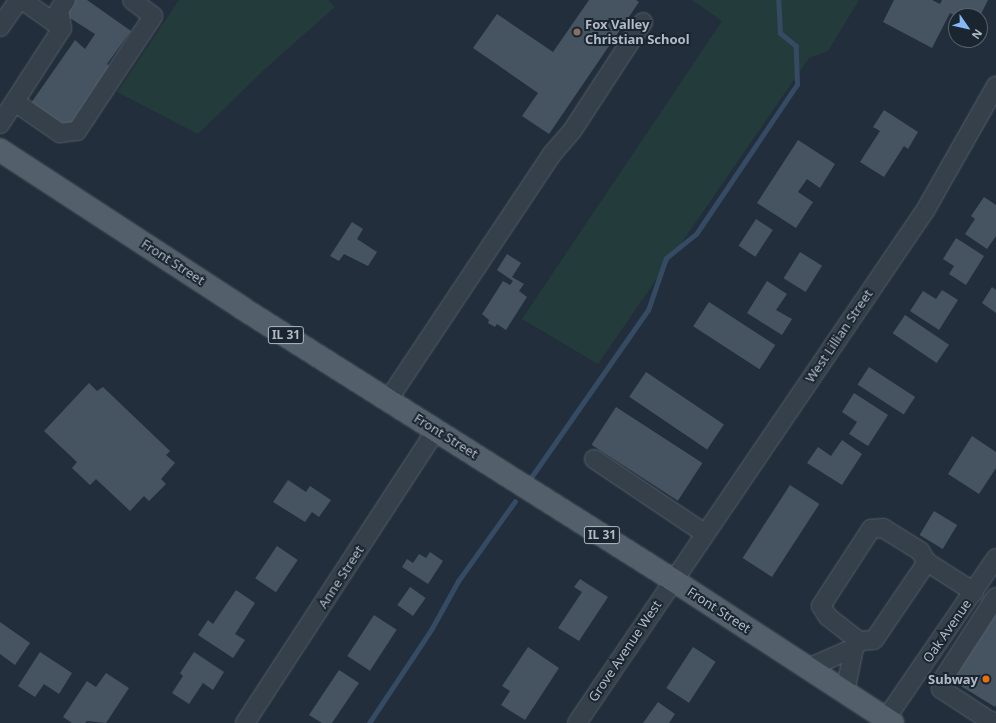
<!DOCTYPE html>
<html>
<head>
<meta charset="utf-8">
<style>
	body { margin:0 }
	#map { position:relative; width:996px; height:723px; overflow:hidden; background:#222e3b; font-family:"Noto Sans",sans-serif }
	div>[style] { position:absolute }
	[style*='--x'] { left:calc(var(--x)*1px); top:calc(var(--y)*1px); width:calc(var(--w)*1px); rotate:calc(var(--a)*1deg) }
	.green>* { inset:0; background:#243b3c }
	.stream>* { height:5px; margin:-2.5px; padding:0 2.5px; transform-origin:2.5px; border-radius:2.5px; background:#354b63 }
	.building>* { inset:0; background:#465462; transform-origin:0 0 }
	.roads { filter:drop-shadow(0 0 1px #545e69) drop-shadow(0 0 1px #545e69) }
	.minor>* { height:18px; margin:-9px; padding:0 9px; transform-origin:9px; border-radius:9px; background:#36404b }
	.major>* { height:22px; margin:-11px; padding:0 11px; transform-origin:11px; border-radius:11px; background:#545f6c }
	.dots>* { width:11px; height:11px; translate:-50% -50%; box-sizing:border-box; border:2px solid #1b2530; border-radius:50% }
	span { translate:-50% -50%; white-space:nowrap; text-align:center; line-height:1.15; -webkit-text-stroke:4px #1b2530; paint-order:stroke }
	.shield-label span { padding:1px 3px; background:#1b2530; border:1px solid; border-radius:3px; -webkit-text-stroke-width:0 }
	.shield-label { font-size:12px; color:#b1bbc7; font-weight:700 }
	.poi-label { font-size:13px; color:#b1bbc7; font-weight:700 }
	.left { translate:0 -50%; text-align:left }
	.right { translate:-100% -50%; text-align:right }
	.street-label { font-size:13px; color:#b1bbc7 }
	.north { position:absolute; left:948px; top:8px; width:40px; height:40px; box-sizing:border-box; background:#1b2530; border:1px solid #57616c; border-radius:50%; rotate:124deg; font-size:11px; font-weight:700; line-height:16px; text-align:center; color:#b1bbc7 }
	.north::after { content:''; display:block; margin:auto; width:14px; height:18px; background:#85b8f9; clip-path:polygon(50% 0,100% 100%,50% 72%,0 100%) }
</style>
</head>
<body>
<div id="map">
	<div class="green">
		<div style="clip-path:polygon(179px 0,328px 0,335px 7px,265px 69px,198px 134px,117px 92px)"></div>
		<div style="clip-path:polygon(692px 0,859px 0,828px 51px,809px 58px,598px 364px,522px 319px,722px 21px)"></div>
	</div>
	<div class="stream">
		<div style="--x:532;--y:476;--w:203;--a:-55.1"></div>
		<div style="--x:648;--y:310;--w:55;--a:-70.9"></div>
		<div style="--x:666;--y:258;--w:38;--a:-39"></div>
		<div style="--x:696;--y:234;--w:181;--a:-56"></div>
		<div style="--x:797;--y:84;--w:38;--a:-92"></div>
		<div style="--x:796;--y:46;--w:21;--a:-141"></div>
		<div style="--x:780;--y:33;--w:33;--a:-93"></div>
		<div style="--x:369;--y:723;--w:114;--a:-56.4"></div>
		<div style="--x:432;--y:628;--w:54;--a:-61"></div>
		<div style="--x:458;--y:581;--w:98;--a:-54.5"></div>
	</div>
	<div class="building">
		<div style="clip-path:polygon(73px 0,87px 0,131px 31px,107px 64px,111px 68px,69px 129px,31px 103px,75px 40px,85px 49px,95px 34px,62px 13px)"></div>
		<div style="clip-path:polygon(589px 0,636px 0,639px 2px,549px 134px,522px 116px,538px 93px,473px 48px,497px 14px,553px 52px)"></div>
		<div style="clip-path:polygon(894px 0,932px 0,940px 4px,942px 0,988px 0,980px 16px,956px 16px,950px 13px,932px 48px,883px 22px)"></div>
		<div style="clip-path:polygon(884px 110px,918px 132px,908px 149px,904px 146px,884px 177px,860px 162px,880px 131px,873px 127px)"></div>
		<div style="clip-path:polygon(798px 140px,835px 164px,820px 188px,807px 179px,798px 192px,813px 202px,796px 228px,757px 203px)"></div>
		<div style="clip-path:polygon(984px 197px,996px 205px,996px 236px,987px 249px,965px 234px,975px 219px,971px 216px)"></div>
		<div style="left:756px;top:219px;width:20px;height:32px;rotate:33deg"></div>
		<div style="clip-path:polygon(352px 222px,363px 229px,357px 239px,377px 252px,368px 266px,344px 254px,339px 261px,330px 256px)"></div>
		<div style="clip-path:polygon(956px 238px,984px 256px,966px 285px,949px 274px,954px 266px,943px 259px)"></div>
		<div style="left:800px;top:252px;width:26px;height:31px;rotate:32deg"></div>
		<div style="clip-path:polygon(507px 254px,521px 263px,512px 277px,524px 284px,519px 291px,527px 297px,506px 330px,497px 324px,495px 327px,488px 323px,489px 320px,482px 314px,503px 281px,510px 285px,513px 281px,497px 270px)"></div>
		<div style="clip-path:polygon(767px 281px,787px 294px,776px 310px,792px 319px,782px 335px,747px 313px)"></div>
		<div style="clip-path:polygon(992px 287px,996px 290px,996px 313px,982px 303px)"></div>
		<div style="clip-path:polygon(942px 290px,958px 300px,939px 330px,910px 311px,923px 291px,936px 299px)"></div>
		<div style="left:709px;top:302px;width:79px;height:29px;rotate:33deg"></div>
		<div style="left:905px;top:315px;width:53px;height:22px;rotate:34deg"></div>
		<div style="left:869px;top:367px;width:55px;height:21px;rotate:33deg"></div>
		<div style="left:646px;top:372px;width:94px;height:30px;rotate:34deg"></div>
		<div style="clip-path:polygon(89px 383px,97px 391px,103px 387px,170px 451px,166px 455px,175px 463px,161px 479px,166px 484px,149px 501px,144px 496px,130px 511px,96px 479px,90px 485px,72px 468px,77px 462px,44px 431px)"></div>
		<div style="clip-path:polygon(854px 393px,888px 415px,868px 446px,849px 434px,857px 422px,842px 412px)"></div>
		<div style="left:616px;top:407px;width:103px;height:45px;rotate:33deg"></div>
		<div style="clip-path:polygon(972px 436px,996px 452px,996px 468px,979px 494px,948px 474px)"></div>
		<div style="clip-path:polygon(842px 440px,862px 454px,842px 485px,807px 463px,818px 447px,831px 456px)"></div>
		<div style="clip-path:polygon(288px 480px,306px 492px,310px 486px,331px 500px,319px 517px,312px 512px,305px 522px,273px 502px)"></div>
		<div style="left:790px;top:485px;width:35px;height:87px;rotate:33deg"></div>
		<div style="left:934px;top:511px;width:27px;height:28px;rotate:31deg"></div>
		<div style="left:277px;top:546px;width:25px;height:39px;rotate:34deg"></div>
		<div style="clip-path:polygon(430px 552px,443px 561px,428px 584px,402px 567px,407px 559px,413px 563px,419px 554px,426px 558px)"></div>
		<div style="clip-path:polygon(580px 579px,608px 597px,579px 641px,558px 628px,582px 592px,574px 587px)"></div>
		<div style="left:410px;top:587px;width:19px;height:22px;rotate:35deg"></div>
		<div style="clip-path:polygon(236px 590px,255px 603px,235px 634px,245px 640px,233px 658px,198px 635px,208px 620px,213px 624px)"></div>
		<div style="clip-path:polygon(996px 613px,996px 705px,995px 707px,951px 680px)"></div>
		<div style="left:374px;top:615px;width:27px;height:49px;rotate:33deg"></div>
		<div style="clip-path:polygon(0 622px,30px 643px,15px 665px,0 654px)"></div>
		<div style="clip-path:polygon(528px 647px,559px 668px,525px 720px,501px 705px,510px 691px,502px 686px)"></div>
		<div style="left:693px;top:647px;width:27px;height:49px;rotate:33deg"></div>
		<div style="clip-path:polygon(40px 652px,72px 673px,59px 694px,44px 684px,35px 697px,18px 686px)"></div>
		<div style="clip-path:polygon(194px 652px,224px 672px,213px 690px,203px 683px,189px 704px,172px 693px,183px 676px,180px 673px)"></div>
		<div style="clip-path:polygon(339px 670px,359px 683px,332px 723px,322px 723px,309px 715px)"></div>
		<div style="clip-path:polygon(106px 673px,129px 688px,106px 723px,87px 721px,85px 723px,72px 723px,63px 717px,87px 681px,96px 687px)"></div>
		<div style="clip-path:polygon(658px 702px,675px 714px,669px 723px,643px 723px)"></div>
	</div>
	<div class="roads">
		<div class="minor">
			<div style="--x:22;--y:0;--w:49;--a:35"></div>
			<div style="--x:0;--y:27;--w:33;--a:-55"></div>
			<div style="--x:15;--y:102;--w:55;--a:34.6"></div>
			<div style="--x:60;--y:133;--w:17;--a:-7"></div>
			<div style="--x:77;--y:131;--w:138;--a:-56.5"></div>
			<div style="--x:153;--y:16;--w:26;--a:-143"></div>
			<div style="--x:0;--y:124;--w:114;--a:-57.1"></div>
			<div style="--x:62;--y:28;--w:18;--a:-99"></div>
			<div style="--x:59;--y:10;--w:12;--a:-55"></div>
			<div style="--x:388;--y:400;--w:296;--a:-56.3"></div>
			<div style="--x:552;--y:154;--w:30;--a:-49"></div>
			<div style="--x:572;--y:131;--w:130;--a:-56.9"></div>
			<div style="--x:594;--y:459;--w:133;--a:33.9"></div>
			<div style="--x:996;--y:597;--w:101;--a:122.9"></div>
			<div style="--x:941;--y:682;--w:7;--a:90"></div>
			<div style="--x:941;--y:689;--w:59;--a:33.1"></div>
			<div style="--x:990;--y:721;--w:6;--a:9"></div>
			<div style="--x:859;--y:641;--w:39;--a:-142"></div>
			<div style="--x:828;--y:617;--w:13;--a:-122"></div>
			<div style="--x:821;--y:606;--w:92;--a:-57"></div>
			<div style="--x:871;--y:529;--w:12;--a:-5"></div>
			<div style="--x:883;--y:528;--w:44;--a:31.9"></div>
			<div style="--x:920;--y:551;--w:13;--a:58"></div>
			<div style="--x:854;--y:648;--w:9;--a:-54"></div>
			<div style="--x:859;--y:641;--w:15;--a:-4"></div>
			<div style="--x:874;--y:640;--w:94;--a:-55.8"></div>
			<div style="--x:927;--y:562;--w:56;--a:32.6"></div>
			<div style="--x:808;--y:668;--w:50;--a:-23.5"></div>
			<div style="--x:854;--y:648;--w:45;--a:101.6"></div>
			<div style="--x:245;--y:723;--w:350;--a:-56.9"></div>
			<div style="--x:577;--y:723;--w:621;--a:-55.82"></div>
			<div style="--x:926;--y:209;--w:142;--a:-60.4"></div>
			<div style="--x:883;--y:723;--w:200;--a:-55.6"></div>
		</div>
		<div class="major">
			<div style="--x:0;--y:150;--w:289;--a:33.1"></div>
			<div style="--x:242;--y:308;--w:510;--a:32.26"></div>
			<div style="--x:673;--y:580;--w:262;--a:33.1"></div>
		</div>
	</div>
	<div class="dots">
		<div style="left:577px;top:32px;background:#8d6e63"></div>
		<div style="left:986px;top:679px;background:#e8710a"></div>
	</div>
	<div class="shield-label">
		<span style="left:286px;top:335px">IL 31</span>
		<span style="left:602px;top:535px">IL 31</span>
	</div>
	<div class="poi-label">
		<span class="left" style="left:585px;top:32px">Fox Valley<br>Christian School</span>
		<span class="right" style="left:978px;top:679px">Subway</span>
	</div>
	<div class="street-label">
		<span style="left:173px;top:262px;rotate:33deg">Front Street</span>
		<span style="left:839px;top:336px;rotate:-56deg">West Lillian Street</span>
		<span style="left:446px;top:436px;rotate:32deg">Front Street</span>
		<span style="left:341px;top:577px;rotate:-57deg">Anne Street</span>
		<span style="left:719px;top:610px;rotate:33deg">Front Street</span>
		<span style="left:947px;top:631px;rotate:-55deg">Oak Avenue</span>
		<span style="left:625px;top:651px;rotate:-56deg">Grove Avenue West</span>
	</div>
	<div class="north">N</div>
</div>
</body>
</html>
